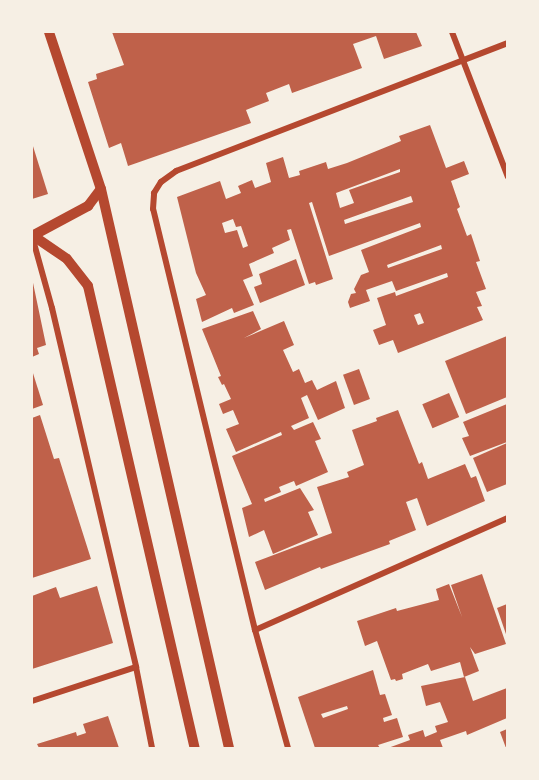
<!DOCTYPE html>
<html>
<head>
<meta charset="utf-8">
<style>
	body { margin:0 }
	#map { position:relative; width:539px; height:780px; overflow:hidden; background:#f6efe4; font-family:"Varela Round",sans-serif }
	div>[style] { position:absolute }
	[style*='--x'] { left:calc(var(--x)*1px); top:calc(var(--y)*1px); width:calc(var(--w)*1px); rotate:calc(var(--a)*1deg) }
	.building>* { inset:0; background:#bf614a; transform-origin:0 0 }
	.minor>* { height:6px; margin:-3px; padding:0 3px; transform-origin:3px; border-radius:3px; background:#b5482f }
	.tertiary>* { height:10px; margin:-5px; padding:0 5px; transform-origin:5px; border-radius:5px; background:#b5482f }
	span { translate:-50% -50%; white-space:nowrap; text-align:center; line-height:1.15; -webkit-text-stroke:4.5px #f6efe4; paint-order:stroke }
	.frame { position:absolute; inset:0; border:33px solid #f6efe4; pointer-events:none }
</style>
</head>
<body>
<div id="map">
	<div class="building">
		<div style="clip-path:polygon(112px 32px,416px 32px,422px 46px,384px 59px,376px 36px,353px 44px,362px 68px,292px 93px,289px 84px,266px 93px,269px 101px,246px 110px,251px 123px,128px 166px,121px 143px,109px 148px,88px 82px,97px 79px,96px 74px,124px 65px)"></div>
		<div style="clip-path:polygon(evenodd,430px 125px,446px 168px,464px 161px,469px 174px,451px 181px,460px 207px,457px 209px,467px 236px,471px 234px,480px 261px,476px 262px,486px 289px,476px 292px,482px 306px,477px 307px,483px 320px,398px 353px,393px 340px,379px 345px,373px 330px,386px 325px,377px 298px,395px 292px,396px 296px,448px 277px,447px 273px,396px 291px,392px 281px,366px 290px,370px 301px,350px 308px,348px 302px,351px 294px,356px 293px,354px 289px,361px 275px,369px 272px,361px 250px,421px 227px,420px 223px,329px 256px,312px 202px,309px 203px,333px 279px,316px 285px,315px 282px,309px 284px,291px 229px,287px 230px,290px 240px,272px 248px,274px 253px,249px 264px,253px 276px,243px 280px,254px 305px,234px 313px,232px 308px,202px 322px,196px 299px,206px 295px,196px 273px,177px 197px,220px 181px,226px 199px,241px 193px,238px 186px,252px 180px,255px 188px,271px 182px,266px 163px,283px 157px,289px 178px,300px 175px,299px 171px,326px 162px,328px 169px,347px 163px,401px 141px,399px 136px,430px 125px,400px 169px,400px 172px,349px 190px,354px 203px,340px 208px,336px 193px,400px 169px,430px 125px,411px 196px,413px 202px,345px 224px,344px 220px,411px 196px,430px 125px,233px 219px,236px 227px,241px 226px,248px 246px,243px 248px,237px 230px,225px 233px,222px 223px,233px 219px,430px 125px,441px 245px,442px 249px,388px 268px,387px 265px,441px 245px,430px 125px,420px 313px,424px 323px,418px 325px,414px 315px,420px 313px)"></div>
		<div style="clip-path:polygon(32px 143px,48px 194px,32px 199px)"></div>
		<div style="clip-path:polygon(296px 259px,305px 285px,260px 303px,254px 287px,262px 284px,259px 274px)"></div>
		<div style="clip-path:polygon(32px 278px,46px 345px,37px 348px,39px 354px,32px 357px)"></div>
		<div style="clip-path:polygon(253px 311px,261px 329px,244px 338px,284px 321px,294px 345px,283px 350px,293px 372px,299px 369px,305px 383px,312px 380px,317px 390px,336px 381px,345px 408px,318px 420px,307px 395px,301px 398px,309px 418px,291px 426px,294px 430px,313px 422px,321px 439px,315px 441px,328px 472px,296px 486px,294px 481px,279px 487px,281px 492px,264px 499px,265px 502px,300px 488px,314px 510px,308px 512px,318px 535px,273px 554px,264px 530px,249px 537px,242px 508px,252px 504px,232px 456px,282px 435px,281px 432px,236px 452px,226px 429px,239px 424px,233px 410px,223px 414px,219px 404px,231px 399px,224px 384px,222px 385px,218px 377px,221px 376px,202px 329px)"></div>
		<div style="clip-path:polygon(507px 336px,507px 397px,466px 414px,445px 361px)"></div>
		<div style="left:359px;top:369px;width:32px;height:17px;rotate:70deg"></div>
		<div style="clip-path:polygon(32px 370px,43px 405px,32px 409px)"></div>
		<div style="left:449px;top:393px;width:26px;height:29px;rotate:67deg"></div>
		<div style="clip-path:polygon(507px 404px,507px 442px,470px 456px,462px 438px,469px 436px,463px 422px)"></div>
		<div style="clip-path:polygon(398px 410px,419px 464px,422px 462px,428px 479px,465px 464px,471px 478px,476px 476px,485px 501px,427px 526px,417px 498px,406px 502px,416px 530px,389px 541px,390px 544px,321px 569px,320px 567px,265px 590px,255px 562px,332px 533px,317px 487px,349px 477px,347px 472px,364px 465px,352px 430px,377px 421px,376px 418px)"></div>
		<div style="clip-path:polygon(40px 415px,54px 459px,59px 458px,91px 559px,32px 578px,32px 418px)"></div>
		<div style="clip-path:polygon(507px 443px,507px 484px,487px 492px,473px 458px)"></div>
		<div style="clip-path:polygon(482px 574px,506px 644px,475px 654px,470px 647px,479px 671px,464px 677px,460px 662px,431px 671px,428px 664px,402px 674px,403px 679px,396px 681px,395px 679px,391px 680px,377px 641px,365px 646px,357px 621px,396px 608px,397px 611px,439px 600px,436px 589px,449px 584px,462px 617px,451px 585px)"></div>
		<div style="clip-path:polygon(97px 586px,113px 643px,32px 669px,32px 596px,56px 587px,60px 598px)"></div>
		<div style="clip-path:polygon(507px 604px,507px 637px,497px 608px)"></div>
		<div style="clip-path:polygon(evenodd,373px 670px,380px 695px,385px 694px,392px 715px,383px 718px,384px 722px,397px 718px,403px 737px,378px 745px,380px 748px,315px 748px,298px 697px,373px 670px,347px 706px,348px 709px,323px 718px,321px 714px,347px 706px)"></div>
		<div style="clip-path:polygon(465px 677px,473px 701px,507px 688px,507px 718px,467px 735px,466px 731px,440px 740px,443px 748px,388px 748px,410px 740px,408px 735px,423px 730px,425px 737px,437px 732px,435px 726px,448px 722px,440px 702px,426px 706px,421px 686px)"></div>
		<div style="clip-path:polygon(108px 716px,119px 748px,39px 748px,37px 744px,76px 732px,77px 736px,86px 733px,83px 724px)"></div>
		<div style="clip-path:polygon(507px 729px,507px 748px,506px 748px,500px 732px)"></div>
	</div>
	<div class="minor">
		<div style="--x:452;--y:32;--w:155;--a:68.9"></div>
		<div style="--x:32;--y:236;--w:75;--a:74.5"></div>
		<div style="--x:52;--y:308;--w:369;--a:76.8"></div>
		<div style="--x:136;--y:667;--w:83;--a:78.8"></div>
		<div style="--x:255;--y:630;--w:277;--a:-23.9"></div>
		<div style="--x:32;--y:701;--w:109;--a:-18.1"></div>
		<div style="--x:288;--y:748;--w:123;--a:-105.6"></div>
		<div style="--x:255;--y:630;--w:433;--a:-103.6"></div>
		<div style="--x:153;--y:209;--w:16;--a:-86"></div>
		<div style="--x:154;--y:193;--w:13;--a:-58"></div>
		<div style="--x:161;--y:182;--w:19;--a:-36"></div>
		<div style="--x:176;--y:171;--w:356;--a:-21.1"></div>
	</div>
	<div class="tertiary">
		<div style="--x:49;--y:32;--w:165;--a:71.7"></div>
		<div style="--x:101;--y:189;--w:573;--a:77.1"></div>
		<div style="--x:32;--y:235;--w:42;--a:34.4"></div>
		<div style="--x:67;--y:259;--w:34;--a:52"></div>
		<div style="--x:88;--y:286;--w:474;--a:77"></div>
		<div style="--x:32;--y:236;--w:64;--a:-28.2"></div>
		<div style="--x:88;--y:206;--w:21;--a:-53"></div>
	</div>
	<div class="frame"></div>
</div>
</body>
</html>
